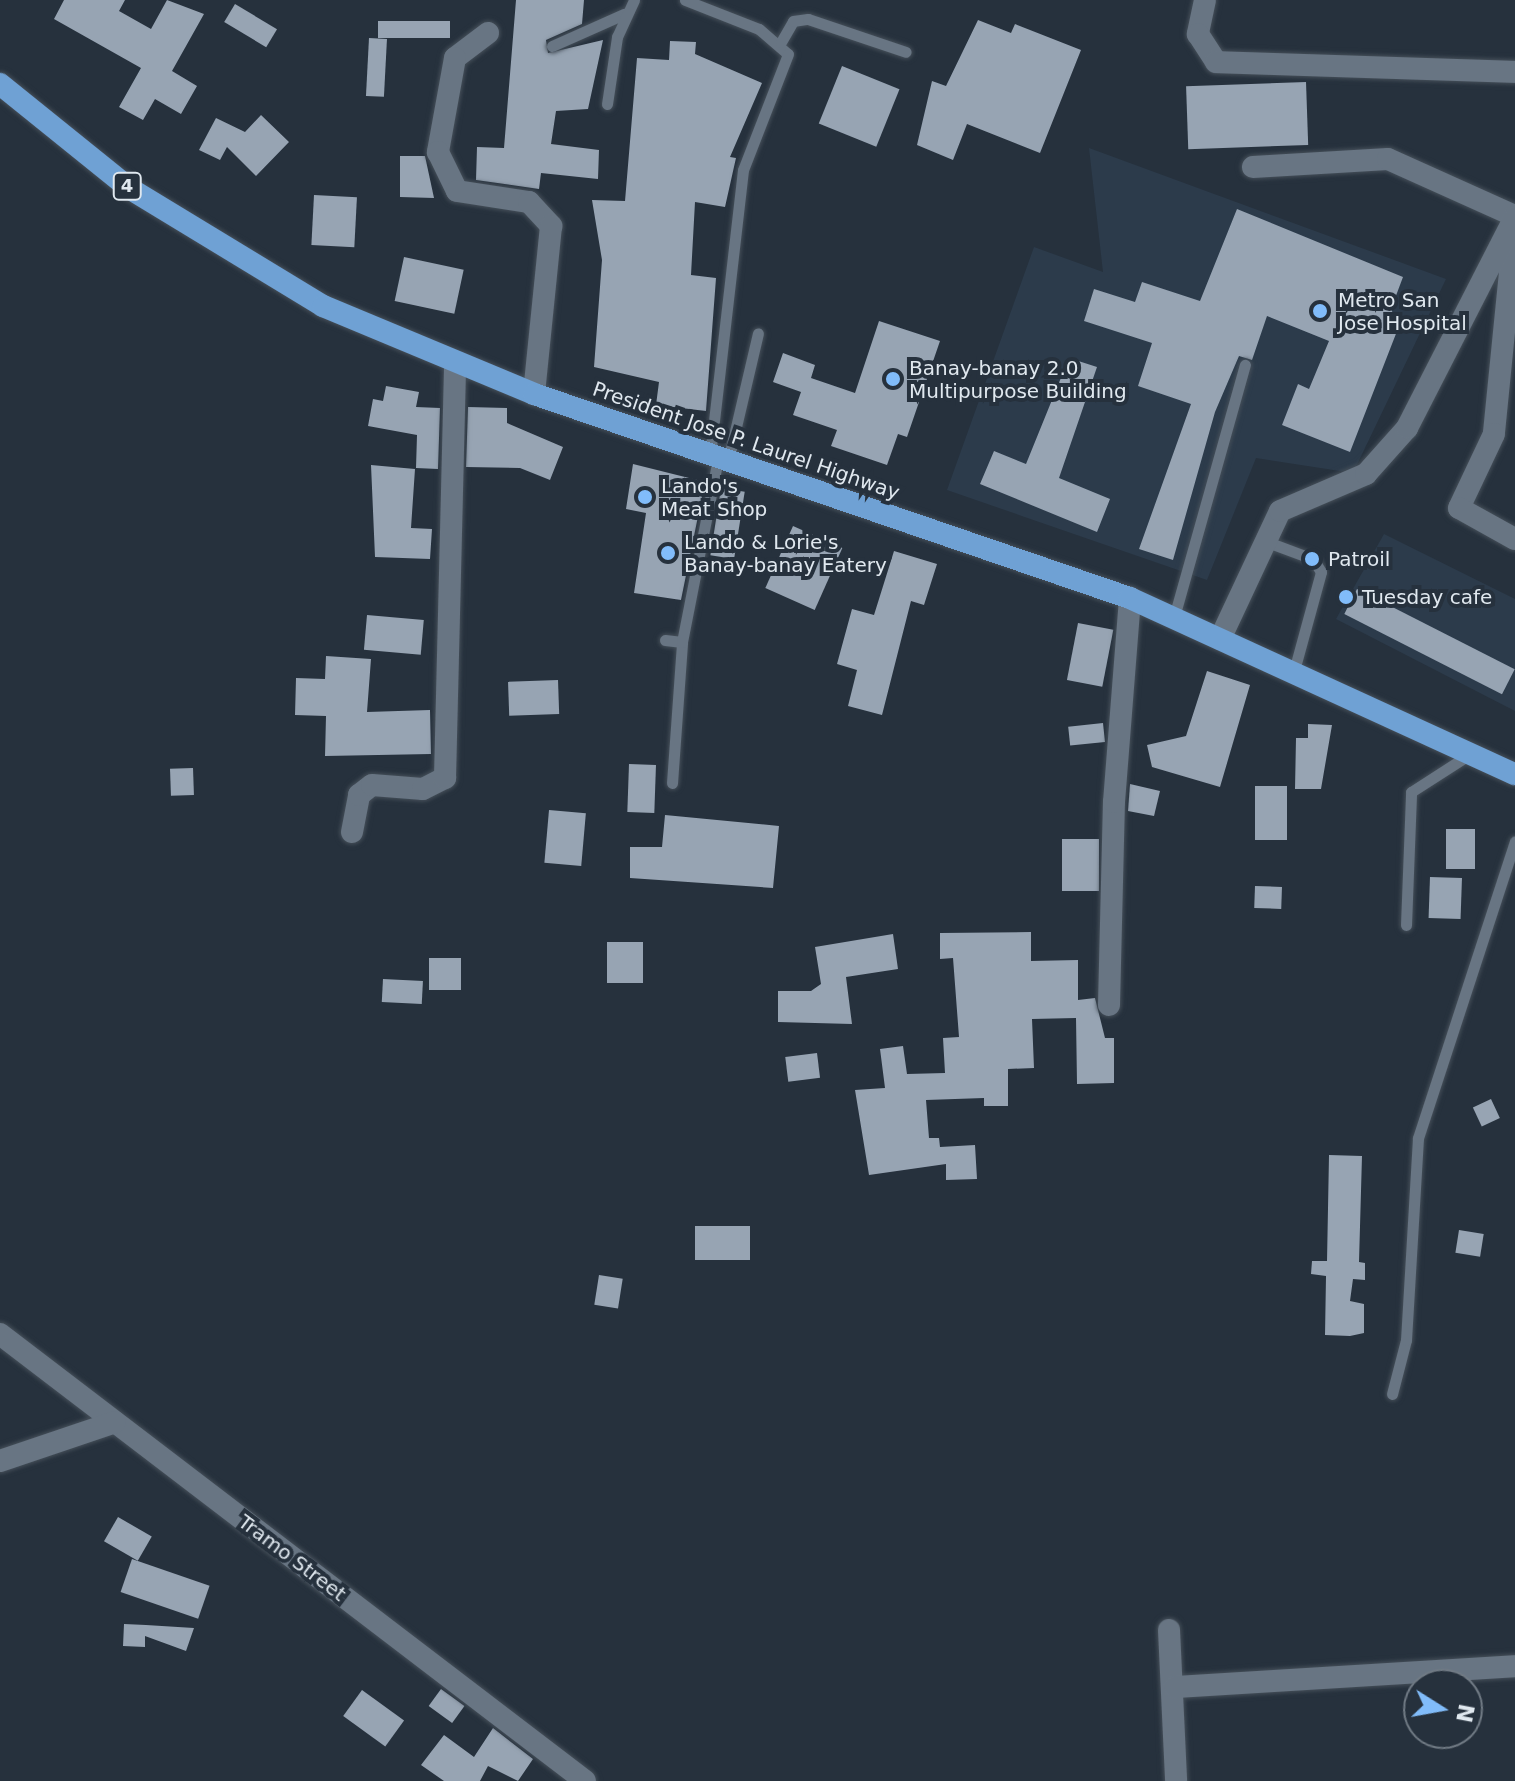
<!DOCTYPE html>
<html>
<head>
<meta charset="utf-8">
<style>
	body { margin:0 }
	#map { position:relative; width:1515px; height:1781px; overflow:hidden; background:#26313d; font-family:"DejaVu Sans",sans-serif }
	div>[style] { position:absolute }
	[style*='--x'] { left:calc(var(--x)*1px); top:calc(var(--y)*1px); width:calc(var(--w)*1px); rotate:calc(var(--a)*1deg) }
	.built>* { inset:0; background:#2c3b4b }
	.building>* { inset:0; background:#97a4b3; transform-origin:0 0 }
	.roads { filter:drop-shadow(0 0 2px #454f59) drop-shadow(0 0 2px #454f59) }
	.service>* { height:11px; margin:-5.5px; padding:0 5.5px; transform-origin:5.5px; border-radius:5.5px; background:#687583 }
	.minor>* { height:22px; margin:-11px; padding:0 11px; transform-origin:11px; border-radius:11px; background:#687583 }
	.trunk>* { height:22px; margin:-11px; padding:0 11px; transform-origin:11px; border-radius:11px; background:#6fa1d4 }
	.dots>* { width:22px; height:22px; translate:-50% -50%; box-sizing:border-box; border:4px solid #26313d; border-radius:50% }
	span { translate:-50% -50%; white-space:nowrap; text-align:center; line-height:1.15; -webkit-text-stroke:8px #26313d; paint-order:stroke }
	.shield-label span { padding:2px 6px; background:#26313d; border:2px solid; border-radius:6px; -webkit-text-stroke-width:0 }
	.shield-label { font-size:18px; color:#e0e8ef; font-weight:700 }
	.poi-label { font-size:20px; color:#e0e8ef }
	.left { translate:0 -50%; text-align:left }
	.street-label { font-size:20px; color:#e0e8ef }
	.north { position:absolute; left:1403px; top:1669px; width:80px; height:80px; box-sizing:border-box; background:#26313d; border:2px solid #707a84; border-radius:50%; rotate:101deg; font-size:22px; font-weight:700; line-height:32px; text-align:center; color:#e0e8ef }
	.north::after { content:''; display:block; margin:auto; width:28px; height:36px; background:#81bcfa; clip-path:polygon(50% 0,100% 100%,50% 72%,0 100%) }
</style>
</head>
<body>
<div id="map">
	<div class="built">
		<div style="clip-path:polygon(1089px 148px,1446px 279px,1353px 473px,1256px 458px,1207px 580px,947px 490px,1034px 247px,1103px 272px)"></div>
		<div style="clip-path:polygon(1384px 534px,1515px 599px,1515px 711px,1336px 619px)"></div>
	</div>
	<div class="building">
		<div style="clip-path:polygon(64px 0,125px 0,119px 11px,151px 29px,167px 0,204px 14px,172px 71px,197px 86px,181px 114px,155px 99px,143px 120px,119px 107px,141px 68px,54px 19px)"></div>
		<div style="clip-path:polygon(516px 0,584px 0,582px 24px,546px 40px,548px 53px,603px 40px,588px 109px,556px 111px,551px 144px,599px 150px,598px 179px,541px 173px,539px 189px,476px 180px,477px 147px,504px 148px)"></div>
		<div style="left:235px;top:4px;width:49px;height:21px;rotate:31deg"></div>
		<div style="clip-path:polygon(978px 20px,1011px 33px,1015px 24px,1081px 50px,1040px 153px,967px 124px,953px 160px,917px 145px,932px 81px,946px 86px)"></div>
		<div style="left:378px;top:21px;width:72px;height:17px"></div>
		<div style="left:369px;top:38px;width:18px;height:58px;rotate:3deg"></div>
		<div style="clip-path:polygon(670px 41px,696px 42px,695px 54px,762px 83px,730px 157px,736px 158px,725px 207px,695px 202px,691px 275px,716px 278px,706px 411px,656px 405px,659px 382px,594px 367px,602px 260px,592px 200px,625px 201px,637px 58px,669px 60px)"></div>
		<div style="left:842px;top:66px;width:62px;height:62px;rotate:22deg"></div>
		<div style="left:1306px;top:82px;width:63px;height:120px;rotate:88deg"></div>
		<div style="clip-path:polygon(261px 115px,289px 142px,256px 176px,227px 147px,220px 160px,199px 150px,216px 118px,245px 132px)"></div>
		<div style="clip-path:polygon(400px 156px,425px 156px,434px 198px,400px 197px)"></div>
		<div style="left:314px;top:195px;width:43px;height:50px;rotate:3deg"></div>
		<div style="clip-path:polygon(1237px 209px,1403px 277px,1391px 309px,1399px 326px,1350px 452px,1282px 425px,1298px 384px,1309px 389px,1329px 341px,1267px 316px,1252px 360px,1239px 356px,1215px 412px,1173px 560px,1139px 549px,1191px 404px,1138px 386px,1152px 343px,1084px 321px,1094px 289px,1135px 302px,1142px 282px,1200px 301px)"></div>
		<div style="left:404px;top:257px;width:61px;height:45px;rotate:12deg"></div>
		<div style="clip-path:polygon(879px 321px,940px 341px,907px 437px,898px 434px,887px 465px,831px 446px,837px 430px,793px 415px,801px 392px,773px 382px,783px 353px,815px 365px,811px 378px,855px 393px)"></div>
		<div style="clip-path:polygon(1069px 358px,1097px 367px,1059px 478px,1110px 499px,1097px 532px,980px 484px,994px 451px,1026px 464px)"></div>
		<div style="clip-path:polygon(386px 386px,419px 392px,416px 407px,440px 408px,438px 469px,416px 468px,417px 435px,368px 426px,373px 399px,383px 401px)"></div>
		<div style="clip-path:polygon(468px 407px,507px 408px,507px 423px,563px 447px,550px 480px,520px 468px,466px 467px)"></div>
		<div style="clip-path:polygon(633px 464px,705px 482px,681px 600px,634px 593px,646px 513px,626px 509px)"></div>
		<div style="clip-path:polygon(371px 465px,415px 469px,411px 528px,432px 529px,430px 559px,375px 557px)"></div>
		<div style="left:721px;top:488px;width:24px;height:68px;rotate:9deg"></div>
		<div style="left:793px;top:526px;width:54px;height:68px;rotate:24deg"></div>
		<div style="clip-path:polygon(894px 551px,937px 564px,924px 605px,911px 601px,882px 715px,848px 706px,857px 670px,837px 664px,852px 609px,874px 615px)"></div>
		<div style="left:1357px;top:589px;width:177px;height:28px;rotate:27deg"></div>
		<div style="left:367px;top:615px;width:57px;height:35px;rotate:5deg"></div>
		<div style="left:1078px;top:623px;width:36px;height:58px;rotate:11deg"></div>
		<div style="clip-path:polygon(326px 656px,371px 659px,367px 712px,430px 710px,431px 754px,325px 756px,326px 716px,295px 715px,296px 678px,325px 679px)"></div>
		<div style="clip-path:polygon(1207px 671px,1250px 685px,1220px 787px,1152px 767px,1147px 745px,1186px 736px)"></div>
		<div style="left:558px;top:680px;width:34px;height:50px;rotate:88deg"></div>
		<div style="left:1103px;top:723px;width:19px;height:35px;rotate:84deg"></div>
		<div style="clip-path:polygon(1308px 724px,1332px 725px,1321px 789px,1295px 789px,1296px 738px,1308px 738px)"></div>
		<div style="left:629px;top:764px;width:27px;height:48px;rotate:2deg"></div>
		<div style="left:193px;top:768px;width:27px;height:23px;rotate:88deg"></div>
		<div style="clip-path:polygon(1130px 784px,1160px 791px,1154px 816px,1128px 811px)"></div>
		<div style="left:1287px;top:786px;width:54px;height:32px;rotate:90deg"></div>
		<div style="left:549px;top:810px;width:37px;height:53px;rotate:5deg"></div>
		<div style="clip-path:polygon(665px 815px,779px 826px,773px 888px,630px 878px,630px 847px,662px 847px)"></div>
		<div style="left:1446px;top:829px;width:29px;height:40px"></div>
		<div style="left:1062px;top:839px;width:37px;height:52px"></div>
		<div style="left:1430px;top:877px;width:32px;height:41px;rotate:2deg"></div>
		<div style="left:1255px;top:886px;width:27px;height:22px;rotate:2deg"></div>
		<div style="clip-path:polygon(1031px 932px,1031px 961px,1078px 960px,1078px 1000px,1095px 998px,1105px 1038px,1114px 1038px,1114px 1083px,1077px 1084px,1076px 1018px,1032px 1019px,1034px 1068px,1008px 1069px,1008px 1106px,984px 1106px,984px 1098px,926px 1100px,929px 1138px,939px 1138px,940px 1147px,975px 1145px,977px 1179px,946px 1180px,946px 1164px,869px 1175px,855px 1090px,885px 1088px,880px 1049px,903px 1046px,907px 1074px,945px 1073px,943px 1038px,959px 1037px,953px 958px,940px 959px,940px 933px)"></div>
		<div style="clip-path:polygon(893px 934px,898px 969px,846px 977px,852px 1024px,778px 1022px,778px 991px,811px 991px,821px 984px,815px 947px)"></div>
		<div style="left:607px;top:942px;width:36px;height:41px"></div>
		<div style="left:429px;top:958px;width:32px;height:32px"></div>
		<div style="left:383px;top:979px;width:40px;height:23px;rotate:3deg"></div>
		<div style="left:817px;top:1053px;width:25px;height:32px;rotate:83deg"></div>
		<div style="left:1491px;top:1099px;width:21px;height:20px;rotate:65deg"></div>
		<div style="clip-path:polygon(1329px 1155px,1362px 1156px,1359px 1262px,1365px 1263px,1365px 1280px,1353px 1279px,1350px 1301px,1364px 1304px,1364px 1333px,1350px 1336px,1325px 1335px,1326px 1276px,1311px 1274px,1312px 1261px,1327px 1261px)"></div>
		<div style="left:750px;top:1226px;width:34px;height:55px;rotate:90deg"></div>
		<div style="left:1459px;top:1230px;width:25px;height:23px;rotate:9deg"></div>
		<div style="left:599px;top:1275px;width:24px;height:30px;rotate:9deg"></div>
		<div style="left:118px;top:1517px;width:39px;height:28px;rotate:30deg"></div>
		<div style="left:132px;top:1559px;width:82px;height:35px;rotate:19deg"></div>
		<div style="clip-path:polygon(124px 1624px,146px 1625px,194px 1628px,186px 1651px,145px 1636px,145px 1647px,123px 1646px)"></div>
		<div style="left:441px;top:1689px;width:29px;height:21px;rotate:36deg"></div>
		<div style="left:362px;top:1690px;width:52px;height:32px;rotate:36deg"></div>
		<div style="clip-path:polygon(493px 1728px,533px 1759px,518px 1781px,488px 1766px,480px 1781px,444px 1781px,421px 1765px,444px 1735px,474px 1757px)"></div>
	</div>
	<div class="roads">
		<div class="service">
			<div style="--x:685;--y:0;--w:79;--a:21.4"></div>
			<div style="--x:759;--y:29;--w:38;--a:41"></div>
			<div style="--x:788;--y:54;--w:124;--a:111.2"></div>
			<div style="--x:743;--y:170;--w:286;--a:96.6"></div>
			<div style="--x:781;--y:42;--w:24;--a:-60"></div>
			<div style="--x:793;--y:21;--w:15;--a:-8"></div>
			<div style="--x:808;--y:19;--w:103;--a:18.6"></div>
			<div style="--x:552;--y:46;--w:79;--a:-24"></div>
			<div style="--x:607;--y:104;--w:68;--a:-81.5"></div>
			<div style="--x:617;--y:37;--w:41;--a:-65.3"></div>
			<div style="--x:728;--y:461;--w:131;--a:-76.8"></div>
			<div style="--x:1262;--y:540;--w:54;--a:20.4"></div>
			<div style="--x:1313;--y:559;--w:15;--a:58"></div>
			<div style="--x:1321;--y:572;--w:103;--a:105.3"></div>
			<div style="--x:1174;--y:617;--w:262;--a:-74.3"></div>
			<div style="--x:665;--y:640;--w:17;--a:7"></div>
			<div style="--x:672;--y:783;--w:141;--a:-85.9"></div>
			<div style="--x:682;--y:642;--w:187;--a:-78.9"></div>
			<div style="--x:1406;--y:925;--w:133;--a:-87.8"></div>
			<div style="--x:1411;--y:792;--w:70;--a:-32.8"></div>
			<div style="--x:1392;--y:1394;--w:56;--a:-75.5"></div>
			<div style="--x:1406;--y:1340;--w:202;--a:-86.6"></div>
			<div style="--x:1418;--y:1138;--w:312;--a:-71.9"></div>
		</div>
		<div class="minor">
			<div style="--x:1205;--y:0;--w:35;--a:102"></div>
			<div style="--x:1198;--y:34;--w:33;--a:57"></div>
			<div style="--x:1216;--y:62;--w:299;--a:1.9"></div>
			<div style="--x:488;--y:33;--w:41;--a:142.9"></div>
			<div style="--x:455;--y:58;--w:96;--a:100.3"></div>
			<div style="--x:438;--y:152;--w:43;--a:64"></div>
			<div style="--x:457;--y:191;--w:73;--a:8.7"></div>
			<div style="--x:529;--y:202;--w:33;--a:47"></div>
			<div style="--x:551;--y:226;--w:169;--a:95.8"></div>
			<div style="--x:1253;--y:167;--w:135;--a:-3.4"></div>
			<div style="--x:1388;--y:159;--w:139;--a:24.2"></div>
			<div style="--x:1515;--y:222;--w:213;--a:95.7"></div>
			<div style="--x:1494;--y:434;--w:82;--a:115.3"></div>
			<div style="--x:1459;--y:508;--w:64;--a:29"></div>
			<div style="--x:1220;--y:639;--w:141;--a:-64.9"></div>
			<div style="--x:1280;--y:511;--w:94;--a:-23.3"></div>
			<div style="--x:1366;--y:474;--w:62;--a:-48.3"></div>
			<div style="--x:1407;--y:428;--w:237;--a:-62.9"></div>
			<div style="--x:352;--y:832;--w:38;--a:-79"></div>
			<div style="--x:359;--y:795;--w:16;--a:-38"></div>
			<div style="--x:372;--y:785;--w:51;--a:4.5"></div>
			<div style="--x:423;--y:789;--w:25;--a:-27"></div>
			<div style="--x:445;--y:778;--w:415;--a:-88.6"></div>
			<div style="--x:1109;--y:1005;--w:203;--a:-88.6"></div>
			<div style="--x:1114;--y:802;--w:205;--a:-85.5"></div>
			<div style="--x:0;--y:1334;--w:736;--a:37.38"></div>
			<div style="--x:0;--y:1461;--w:121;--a:-18.7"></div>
			<div style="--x:1169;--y:1630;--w:151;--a:87.3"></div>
			<div style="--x:1175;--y:1687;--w:341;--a:-3.5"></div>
		</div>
		<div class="trunk">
			<div style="--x:0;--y:84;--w:166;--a:38.9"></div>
			<div style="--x:129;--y:188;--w:227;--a:31.3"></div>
			<div style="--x:323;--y:306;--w:229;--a:22.6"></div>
			<div style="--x:534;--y:394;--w:630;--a:18.9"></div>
			<div style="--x:1130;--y:598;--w:423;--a:24.6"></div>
		</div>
	</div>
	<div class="dots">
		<div style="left:1320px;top:311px;background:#81bcfa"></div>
		<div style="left:893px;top:379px;background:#81bcfa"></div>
		<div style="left:645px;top:497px;background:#81bcfa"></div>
		<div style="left:668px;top:553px;background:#81bcfa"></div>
		<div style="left:1312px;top:559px;background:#81bcfa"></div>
		<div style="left:1346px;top:597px;background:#81bcfa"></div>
	</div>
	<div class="shield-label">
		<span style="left:127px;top:186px">4</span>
	</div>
	<div class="poi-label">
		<span class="left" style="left:1338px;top:312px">Metro San<br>Jose Hospital</span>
		<span class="left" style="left:909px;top:380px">Banay-banay 2.0<br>Multipurpose Building</span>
		<span class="left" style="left:661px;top:498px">Lando's<br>Meat Shop</span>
		<span class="left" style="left:684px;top:554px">Lando &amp; Lorie's<br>Banay-banay Eatery</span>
		<span class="left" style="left:1328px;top:559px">Patroil</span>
		<span class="left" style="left:1362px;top:597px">Tuesday cafe</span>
	</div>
	<div class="street-label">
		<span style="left:746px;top:441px;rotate:19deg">President Jose P. Laurel Highway</span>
		<span style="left:292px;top:1558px;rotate:37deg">Tramo Street</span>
	</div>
	<div class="north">N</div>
</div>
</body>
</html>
